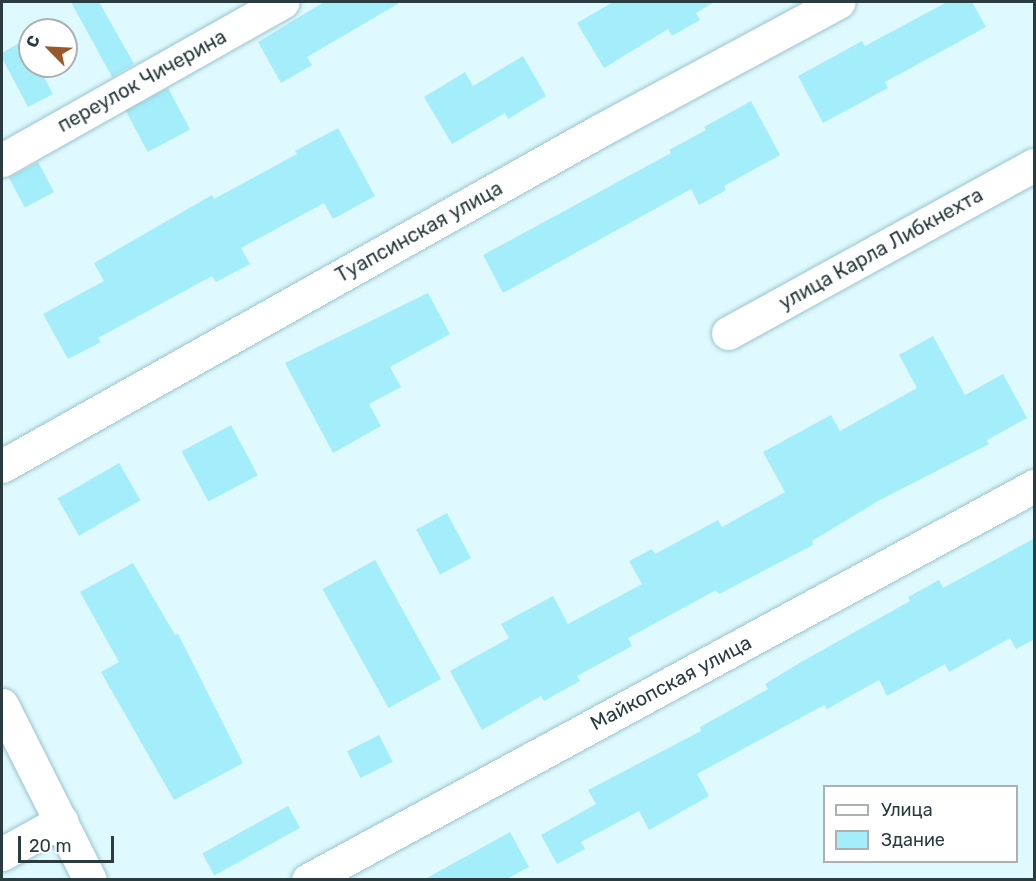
<!DOCTYPE html>
<html>
<head>
<meta charset="utf-8">
<style>
	body { margin:0 }
	#map { position:relative; width:1036px; height:881px; overflow:hidden; background:#dffaff; font-family:Rubik,sans-serif }
	div>[style] { position:absolute }
	[style*='--x'] { left:calc(var(--x)*1px); top:calc(var(--y)*1px); width:calc(var(--w)*1px); rotate:calc(var(--a)*1deg) }
	.building>* { inset:0; background:#a4edfa; transform-origin:0 0 }
	.roads { filter:drop-shadow(0 0 2px #99c4cc) drop-shadow(0 0 2px #99c4cc) }
	.street>* { height:33px; margin:-16.5px; padding:0 16.5px; transform-origin:16.5px; border-radius:16.5px; background:#fff }
	span { translate:-50% -50%; white-space:nowrap; text-align:center; line-height:1.15; -webkit-text-stroke:6px #fff; paint-order:stroke }
	.street-label { font-size:20px; color:#2a3c3f }
	.frame { position:absolute; inset:0; border:3px solid #2a3c3f; pointer-events:none }
	.legend { position:absolute; left:823px; top:785px; width:195px; height:78px; box-sizing:border-box; background:#fff; border:2px solid #aab1b2; margin:0; padding:8px 10px; list-style:none; font-size:18px; color:#2a3c3f }
	.legend li { display:flex; align-items:center; gap:12px; height:30px }
	.legend b { width:30px; border:2px solid #aab1b2 }
	.north { position:absolute; left:18px; top:18px; width:60px; height:60px; box-sizing:border-box; background:#fff; border:2px solid #aab1b2; border-radius:50%; rotate:294deg; font-size:16px; font-weight:700; line-height:24px; text-align:center; color:#2a3c3f }
	.north::after { content:''; display:block; margin:auto; width:21px; height:27px; background:#9a5727; clip-path:polygon(50% 0,100% 100%,50% 72%,0 100%) }
	.scale { position:absolute; left:18px; top:836px; width:96px; height:27px; box-sizing:border-box; border:3px solid #2a3c3f; border-top:0; padding-left:8px; font-size:18px; line-height:21px; white-space:nowrap; color:#2a3c3f; -webkit-text-stroke:4px #fff; paint-order:stroke }
</style>
</head>
<body>
<div id="map">
	<div class="building">
		<div style="clip-path:polygon(71px 2px,99px 2px,134px 64px,112px 77px)"></div>
		<div style="clip-path:polygon(324px 2px,401px 2px,307px 57px,312px 65px,281px 83px,258px 42px)"></div>
		<div style="clip-path:polygon(613px 2px,714px 2px,696px 13px,700px 20px,672px 36px,668px 29px,604px 68px,577px 23px)"></div>
		<div style="clip-path:polygon(947px 2px,972px 2px,986px 27px,885px 82px,888px 88px,823px 123px,798px 76px,862px 41px,865px 46px)"></div>
		<div style="clip-path:polygon(24px 40px,30px 51px,30px 66px,38px 66px,53px 94px,28px 107px,2px 58px,2px 53px)"></div>
		<div style="clip-path:polygon(523px 56px,546px 96px,508px 119px,505px 113px,452px 144px,424px 97px,465px 72px,473px 86px)"></div>
		<div style="left:168px;top:88px;width:47px;height:48px;rotate:62deg"></div>
		<div style="clip-path:polygon(751px 101px,780px 155px,724px 186px,726px 190px,699px 205px,691px 189px,503px 293px,483px 255px,671px 153px,669px 150px,706px 130px,704px 127px)"></div>
		<div style="clip-path:polygon(338px 128px,375px 196px,333px 219px,324px 203px,241px 248px,250px 264px,216px 282px,212px 276px,98px 338px,101px 342px,68px 359px,43px 314px,104px 281px,94px 263px,212px 195px,214px 199px,297px 154px,295px 151px)"></div>
		<div style="left:38px;top:162px;width:34px;height:33px;rotate:62deg"></div>
		<div style="clip-path:polygon(428px 293px,450px 334px,390px 367px,401px 387px,369px 404px,381px 426px,333px 453px,285px 363px)"></div>
		<div style="clip-path:polygon(933px 336px,965px 395px,1003px 374px,1027px 418px,987px 440px,989px 444px,878px 501px,812px 541px,813px 545px,719px 594px,716px 590px,628px 638px,632px 646px,577px 676px,580px 681px,544px 701px,541px 696px,482px 730px,450px 671px,509px 638px,501px 624px,553px 596px,568px 624px,642px 584px,629px 561px,652px 549px,655px 554px,718px 520px,722px 527px,785px 492px,763px 452px,831px 415px,840px 431px,917px 388px,899px 355px)"></div>
		<div style="left:231px;top:425px;width:57px;height:56px;rotate:62deg"></div>
		<div style="left:119px;top:463px;width:43px;height:71px;rotate:60deg"></div>
		<div style="left:447px;top:513px;width:51px;height:35px;rotate:62deg"></div>
		<div style="clip-path:polygon(1035px 538px,1035px 639px,1016px 649px,1010px 638px,949px 672px,945px 664px,887px 696px,879px 680px,827px 709px,824px 705px,697px 774px,709px 796px,649px 830px,639px 811px,581px 842px,585px 849px,557px 864px,541px 835px,596px 804px,588px 790px,701px 731px,700px 727px,768px 689px,765px 684px,801px 662px,910px 601px,908px 597px,939px 580px,943px 588px)"></div>
		<div style="left:375px;top:560px;width:136px;height:60px;rotate:61deg"></div>
		<div style="clip-path:polygon(133px 563px,175px 635px,178px 634px,243px 763px,174px 800px,101px 672px,119px 662px,80px 592px)"></div>
		<div style="left:379px;top:735px;width:30px;height:36px;rotate:63deg"></div>
		<div style="left:288px;top:806px;width:25px;height:98px;rotate:61deg"></div>
		<div style="clip-path:polygon(510px 832px,529px 867px,506px 879px,425px 879px)"></div>
	</div>
	<div class="roads">
		<div class="street">
			<div style="--x:2;--y:160;--w:322;--a:-29.4"></div>
			<div style="--x:728;--y:333;--w:349;--a:-28.8"></div>
			<div style="--x:2;--y:466;--w:685;--a:-29.3"></div>
			<div style="--x:599;--y:131;--w:272;--a:-28.3"></div>
			<div style="--x:2;--y:705;--w:196;--a:63.3"></div>
			<div style="--x:2;--y:854;--w:68;--a:-29.2"></div>
			<div style="--x:308;--y:880;--w:826;--a:-28.49"></div>
		</div>
	</div>
	<div class="street-label">
		<span style="left:142px;top:81px;rotate:-29deg">переулок Чичерина</span>
		<span style="left:419px;top:232px;rotate:-29deg">Туапсинская улица</span>
		<span style="left:881px;top:249px;rotate:-29deg">улица Карла Либкнехта</span>
		<span style="left:671px;top:683px;rotate:-28deg">Майкопская улица</span>
	</div>
	<div class="frame"></div>
	<ul class="legend">
	<li><b style="height:8px;background:#fff"></b>Улица</li>
	<li><b style="height:16px;background:#a4edfa"></b>Здание</li>
	</ul>
	<div class="north">С</div>
	<div class="scale">20 m</div>
</div>
</body>
</html>
